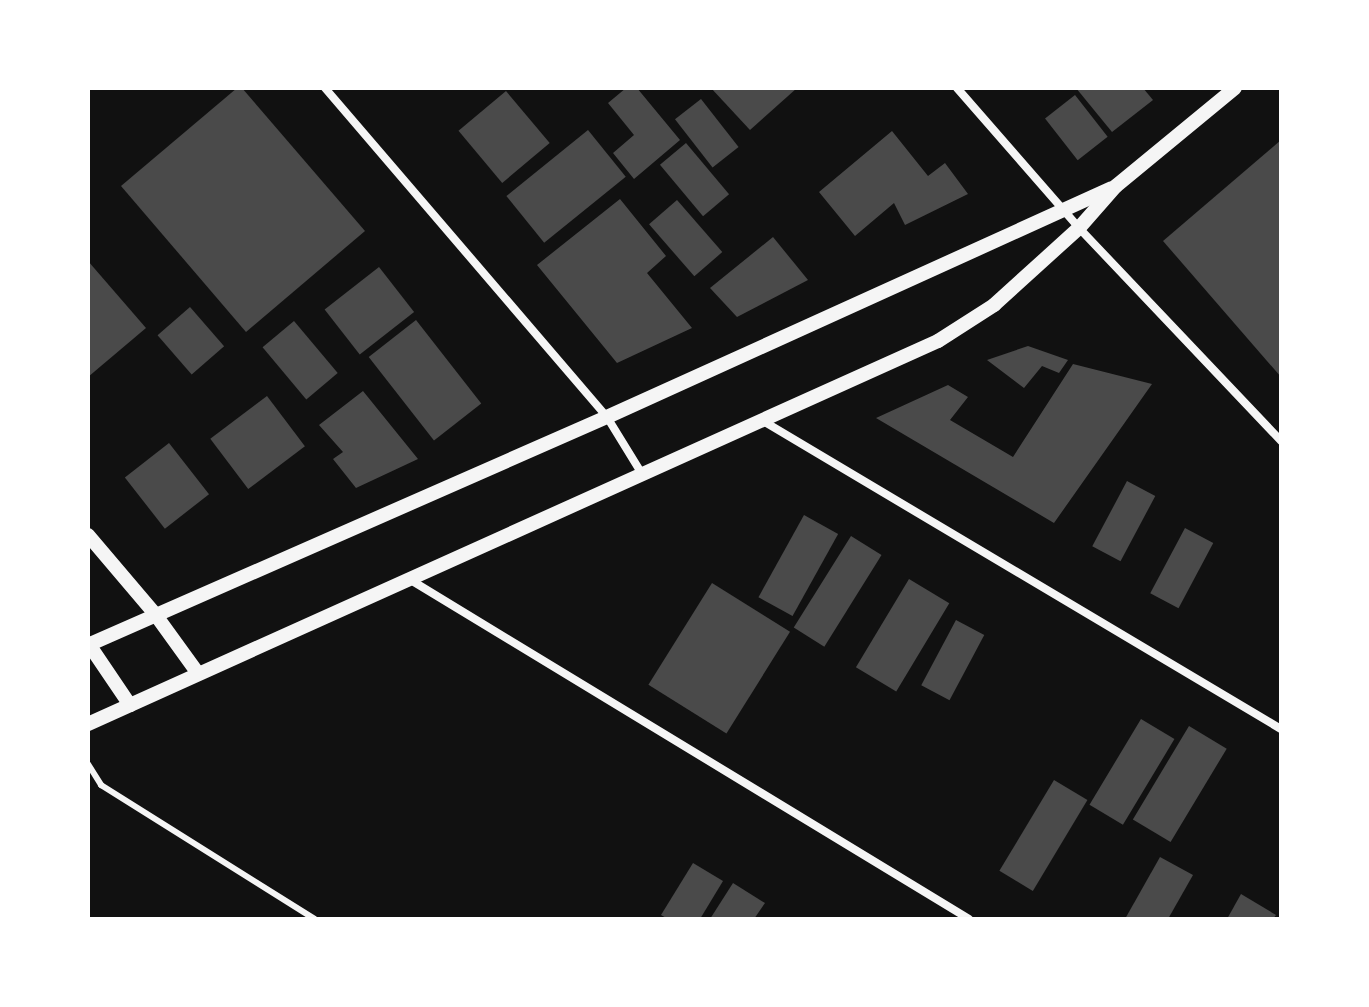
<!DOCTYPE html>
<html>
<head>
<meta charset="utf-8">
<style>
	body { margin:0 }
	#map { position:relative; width:1369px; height:1007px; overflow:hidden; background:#111; font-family:"Noto Serif",serif }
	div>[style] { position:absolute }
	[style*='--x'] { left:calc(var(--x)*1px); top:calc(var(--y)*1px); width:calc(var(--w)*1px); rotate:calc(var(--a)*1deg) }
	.building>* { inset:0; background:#4a4a4a; transform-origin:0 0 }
	.service>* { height:6px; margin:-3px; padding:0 3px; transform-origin:3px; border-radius:3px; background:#f5f5f5 }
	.minor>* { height:8px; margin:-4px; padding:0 4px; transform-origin:4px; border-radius:4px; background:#f5f5f5 }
	.tertiary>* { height:14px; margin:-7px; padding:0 7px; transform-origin:7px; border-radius:7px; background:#f5f5f5 }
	span { translate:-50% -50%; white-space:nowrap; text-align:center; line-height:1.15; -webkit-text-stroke:8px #fff; paint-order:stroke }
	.frame { position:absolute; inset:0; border:90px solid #fff; pointer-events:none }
</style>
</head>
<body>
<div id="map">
	<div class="building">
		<div style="clip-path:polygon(237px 88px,242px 88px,365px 231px,246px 332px,121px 186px)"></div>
		<div style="clip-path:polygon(626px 88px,637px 88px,680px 140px,634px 179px,613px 153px,634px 135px,608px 103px)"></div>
		<div style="clip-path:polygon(711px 88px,797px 88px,750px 130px)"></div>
		<div style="clip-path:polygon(1076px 88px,1143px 88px,1153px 100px,1112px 132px)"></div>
		<div style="left:506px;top:91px;width:68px;height:62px;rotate:50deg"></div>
		<div style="left:1075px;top:95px;width:53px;height:38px;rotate:52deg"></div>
		<div style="left:701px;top:99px;width:61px;height:33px;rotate:52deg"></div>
		<div style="left:588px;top:130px;width:60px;height:105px;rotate:51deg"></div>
		<div style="clip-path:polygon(892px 131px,928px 176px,945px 163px,968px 194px,905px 225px,894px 203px,855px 236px,819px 192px)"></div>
		<div style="clip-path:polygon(1281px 140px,1281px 377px,1163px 241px)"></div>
		<div style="left:686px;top:143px;width:67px;height:34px;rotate:50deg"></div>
		<div style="clip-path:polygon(620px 199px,666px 256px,647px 273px,692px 328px,617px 363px,537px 265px)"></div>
		<div style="left:677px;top:200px;width:69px;height:37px;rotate:49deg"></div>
		<div style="clip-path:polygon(773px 237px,808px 280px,737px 317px,710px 288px)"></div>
		<div style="clip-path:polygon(88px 261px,146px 328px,88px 377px)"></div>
		<div style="left:379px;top:267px;width:57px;height:69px;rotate:52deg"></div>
		<div style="left:190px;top:307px;width:52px;height:43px;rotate:49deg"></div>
		<div style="left:416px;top:320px;width:106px;height:60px;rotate:52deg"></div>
		<div style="left:294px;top:321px;width:68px;height:41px;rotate:50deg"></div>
		<div style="clip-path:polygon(1028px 346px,1068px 360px,1059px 373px,1042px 366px,1024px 388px,987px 360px)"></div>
		<div style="clip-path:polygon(1073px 364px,1152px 384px,1054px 523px,876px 418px,948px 385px,968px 397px,950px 420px,1013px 457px)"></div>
		<div style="clip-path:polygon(363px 391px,418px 459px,356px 488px,333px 459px,343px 452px,319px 425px)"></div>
		<div style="left:267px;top:396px;width:63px;height:71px;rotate:53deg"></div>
		<div style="left:169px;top:443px;width:65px;height:56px;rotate:52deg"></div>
		<div style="left:1127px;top:481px;width:32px;height:74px;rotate:28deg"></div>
		<div style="left:804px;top:515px;width:39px;height:94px;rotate:29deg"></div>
		<div style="left:1185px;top:528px;width:32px;height:74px;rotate:28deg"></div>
		<div style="left:851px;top:536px;width:36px;height:108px;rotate:32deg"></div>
		<div style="left:909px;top:579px;width:47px;height:103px;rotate:31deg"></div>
		<div style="left:712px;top:583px;width:92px;height:120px;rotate:32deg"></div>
		<div style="left:956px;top:620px;width:32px;height:74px;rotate:28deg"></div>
		<div style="left:1141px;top:719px;width:39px;height:100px;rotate:31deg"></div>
		<div style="left:1189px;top:726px;width:44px;height:109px;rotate:31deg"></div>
		<div style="left:1054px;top:780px;width:39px;height:106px;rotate:31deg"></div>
		<div style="clip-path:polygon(1160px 857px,1193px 875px,1168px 919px,1125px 919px)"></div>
		<div style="clip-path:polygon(693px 863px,723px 881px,700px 919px,668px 919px,661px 915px)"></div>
		<div style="clip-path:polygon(733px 883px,765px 903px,754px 919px,710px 919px)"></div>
		<div style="clip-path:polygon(1241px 894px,1276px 915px,1273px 919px,1227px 919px)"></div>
	</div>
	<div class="service">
		<div style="--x:88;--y:764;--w:25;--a:58"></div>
		<div style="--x:101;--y:785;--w:252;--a:32.1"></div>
	</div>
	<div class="minor">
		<div style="--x:325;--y:88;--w:433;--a:49.4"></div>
		<div style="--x:607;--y:417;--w:67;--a:58.4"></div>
		<div style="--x:957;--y:88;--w:186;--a:48.9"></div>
		<div style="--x:1079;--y:228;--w:294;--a:46.5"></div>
		<div style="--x:763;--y:421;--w:603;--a:30.74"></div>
		<div style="--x:409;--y:579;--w:655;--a:31.26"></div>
	</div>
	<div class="tertiary">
		<div style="--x:88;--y:535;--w:104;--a:49.7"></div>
		<div style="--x:155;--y:614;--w:72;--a:54.1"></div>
		<div style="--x:88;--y:643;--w:75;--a:55.9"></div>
		<div style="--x:88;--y:645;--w:567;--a:-23.72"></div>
		<div style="--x:607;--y:417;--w:554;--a:-24.39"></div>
		<div style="--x:88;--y:724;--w:932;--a:-24.26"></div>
		<div style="--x:938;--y:341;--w:67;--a:-32.7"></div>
		<div style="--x:994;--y:305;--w:115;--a:-42.2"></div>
		<div style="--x:1079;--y:228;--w:56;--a:-48.6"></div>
		<div style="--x:1116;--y:186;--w:154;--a:-39.5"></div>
	</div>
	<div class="frame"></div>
</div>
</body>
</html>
